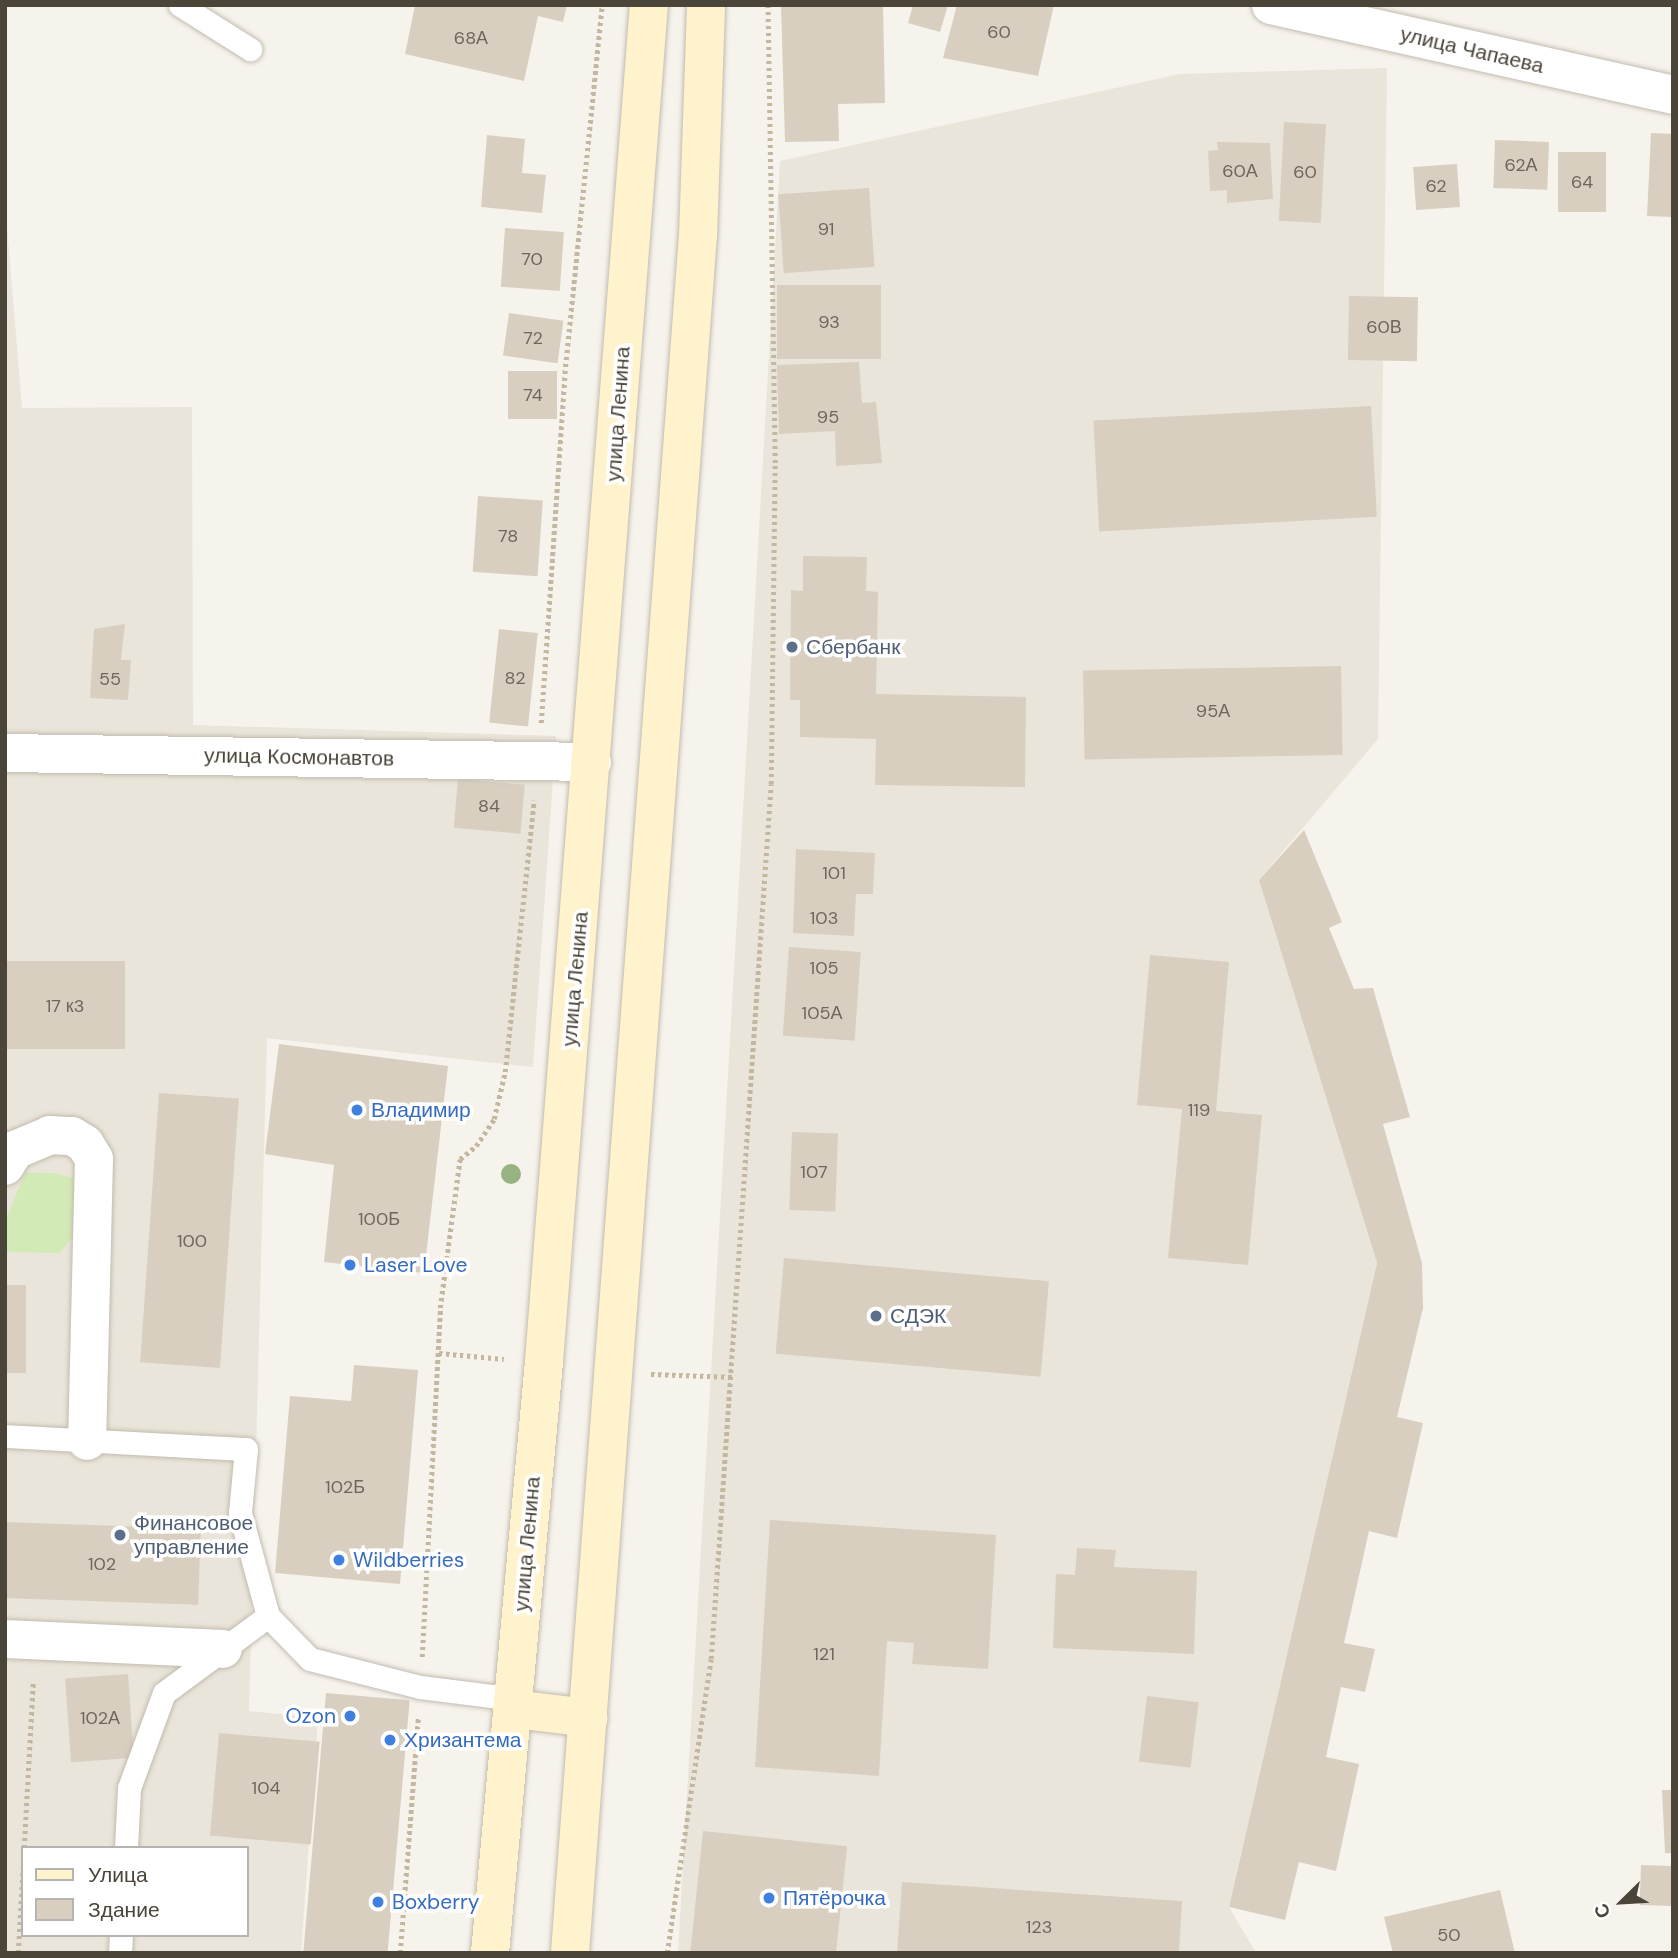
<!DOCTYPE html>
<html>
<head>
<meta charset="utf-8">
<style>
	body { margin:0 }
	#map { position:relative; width:1678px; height:1958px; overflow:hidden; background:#f6f3ec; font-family:"DM Sans",sans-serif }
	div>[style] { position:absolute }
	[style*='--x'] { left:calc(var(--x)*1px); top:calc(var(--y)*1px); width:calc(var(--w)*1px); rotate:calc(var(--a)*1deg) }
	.residential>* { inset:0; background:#eae5da }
	.green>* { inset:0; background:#d2eab5 }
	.building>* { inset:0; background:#d8cfc1; transform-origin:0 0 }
	.path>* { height:4.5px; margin-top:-2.25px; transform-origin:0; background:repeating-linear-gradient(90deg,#c4b79f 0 3.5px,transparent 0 7px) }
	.roads { filter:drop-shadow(0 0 2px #c2bbae) drop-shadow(0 0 2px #c2bbae) }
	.lane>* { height:23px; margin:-11.5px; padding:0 11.5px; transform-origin:11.5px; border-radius:11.5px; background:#fff }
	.street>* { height:38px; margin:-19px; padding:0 19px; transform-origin:19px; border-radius:19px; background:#fff }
	.secondary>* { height:38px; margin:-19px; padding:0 19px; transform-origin:19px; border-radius:19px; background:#fff3cd }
	.trees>* { width:20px; height:20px; margin:-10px; border-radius:50%; background:#97b381 }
	.dots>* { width:19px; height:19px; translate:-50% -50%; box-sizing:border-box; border:4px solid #fff; border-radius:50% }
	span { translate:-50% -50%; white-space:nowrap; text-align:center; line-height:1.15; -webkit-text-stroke:7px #fff; paint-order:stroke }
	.number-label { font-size:18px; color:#6e675b }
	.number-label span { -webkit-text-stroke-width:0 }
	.street-label { font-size:21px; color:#4b4439 }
	.service-label { font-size:21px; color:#4e5e75 }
	.left { translate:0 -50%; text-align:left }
	.shop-label { font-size:21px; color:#366cbe }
	.right { translate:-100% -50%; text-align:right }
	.frame { position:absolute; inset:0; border:7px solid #4b4439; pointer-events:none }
	.legend { position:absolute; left:21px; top:1846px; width:228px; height:91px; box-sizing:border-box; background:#fff; border:2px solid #b7b4b0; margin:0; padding:9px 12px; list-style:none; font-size:21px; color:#4b4439 }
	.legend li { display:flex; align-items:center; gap:14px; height:35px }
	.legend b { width:35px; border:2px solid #b7b4b0 }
	.north { position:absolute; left:1587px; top:1867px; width:70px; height:70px; -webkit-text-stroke:5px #fff; paint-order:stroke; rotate:246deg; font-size:19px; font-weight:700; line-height:28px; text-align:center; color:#4b4439 }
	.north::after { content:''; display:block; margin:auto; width:24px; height:32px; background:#4b4439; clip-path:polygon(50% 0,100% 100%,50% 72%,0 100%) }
</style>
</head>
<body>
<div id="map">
	<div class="residential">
		<div style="clip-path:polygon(1387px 68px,1378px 739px,1259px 880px,1377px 1263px,1229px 1907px,1256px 1953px,678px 1953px,780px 161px,1180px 74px)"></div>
		<div style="clip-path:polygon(evenodd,5px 202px,22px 408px,192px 407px,193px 725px,556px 736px,533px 1067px,267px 1038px,249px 1711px,318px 1718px,301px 1953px,5px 1953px,5px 202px,23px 1848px,247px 1848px,247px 1935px,23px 1935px,23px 1848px)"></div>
	</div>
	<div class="green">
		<div style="clip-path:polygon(25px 1173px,54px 1173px,78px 1179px,78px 1230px,60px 1253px,5px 1252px,5px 1222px)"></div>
	</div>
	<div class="building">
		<div style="clip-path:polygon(415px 5px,567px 5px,563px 22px,538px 16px,524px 81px,405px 54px)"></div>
		<div style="clip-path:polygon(781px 5px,883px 5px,885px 103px,838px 104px,839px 141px,785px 142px)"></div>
		<div style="clip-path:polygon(913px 5px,948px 5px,940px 32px,908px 23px)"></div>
		<div style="clip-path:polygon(957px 5px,1054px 5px,1038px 76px,943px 58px)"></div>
		<div style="left:1284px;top:122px;width:42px;height:99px;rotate:3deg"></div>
		<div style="clip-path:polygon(1651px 133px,1673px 134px,1673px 217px,1647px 216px)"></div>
		<div style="clip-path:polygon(487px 135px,525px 139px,522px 173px,546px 175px,542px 213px,481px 207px)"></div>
		<div style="left:1495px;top:140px;width:54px;height:48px;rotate:2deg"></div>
		<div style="clip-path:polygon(1217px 142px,1270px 143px,1273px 199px,1227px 203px,1227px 190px,1210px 191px,1208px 151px,1218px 150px)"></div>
		<div style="left:1558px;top:152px;width:48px;height:60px"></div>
		<div style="left:1457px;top:164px;width:43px;height:44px;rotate:86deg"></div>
		<div style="left:869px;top:188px;width:79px;height:91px;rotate:86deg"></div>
		<div style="left:505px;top:228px;width:59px;height:59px;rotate:4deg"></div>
		<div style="left:777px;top:285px;width:104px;height:74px"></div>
		<div style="left:1349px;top:296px;width:69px;height:64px;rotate:1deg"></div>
		<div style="left:509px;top:313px;width:55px;height:43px;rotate:8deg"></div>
		<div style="clip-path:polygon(859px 362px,862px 403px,876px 402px,882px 463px,836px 466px,835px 431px,779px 434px,777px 365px)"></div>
		<div style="left:508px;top:371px;width:49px;height:48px"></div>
		<div style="left:1371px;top:406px;width:111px;height:278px;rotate:87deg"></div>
		<div style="left:478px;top:496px;width:65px;height:76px;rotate:4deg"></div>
		<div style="clip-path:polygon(803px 556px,867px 557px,866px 591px,878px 592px,876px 694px,1026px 697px,1025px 787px,875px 785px,876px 739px,800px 737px,800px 700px,790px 700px,791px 590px,803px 591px)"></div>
		<div style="clip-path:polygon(125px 624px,121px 660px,131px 660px,128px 700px,90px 698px,94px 629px)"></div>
		<div style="left:499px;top:629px;width:39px;height:94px;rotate:6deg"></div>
		<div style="left:1341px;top:666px;width:89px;height:258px;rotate:89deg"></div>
		<div style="left:458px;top:779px;width:67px;height:49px;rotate:5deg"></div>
		<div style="clip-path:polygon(1304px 830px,1342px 922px,1329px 928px,1354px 989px,1373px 988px,1410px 1117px,1383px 1124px,1422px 1263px,1423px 1308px,1397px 1417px,1423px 1423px,1397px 1538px,1369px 1531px,1344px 1643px,1375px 1649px,1365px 1692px,1341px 1687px,1326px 1757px,1359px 1764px,1336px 1871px,1299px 1862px,1285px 1920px,1229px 1907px,1377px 1263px,1259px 880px)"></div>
		<div style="clip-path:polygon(796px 849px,875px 853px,873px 894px,856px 894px,854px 936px,793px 933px)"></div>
		<div style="left:789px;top:947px;width:72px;height:89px;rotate:4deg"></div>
		<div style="clip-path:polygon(1150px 955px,1229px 962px,1216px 1111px,1262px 1115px,1248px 1265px,1168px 1258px,1182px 1109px,1137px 1105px)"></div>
		<div style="left:5px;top:961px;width:120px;height:88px"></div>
		<div style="clip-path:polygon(279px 1044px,448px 1066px,424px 1273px,324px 1262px,334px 1165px,265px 1154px)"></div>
		<div style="left:159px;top:1093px;width:80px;height:270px;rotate:4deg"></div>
		<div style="left:792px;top:1132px;width:46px;height:78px;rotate:2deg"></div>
		<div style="left:784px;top:1258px;width:266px;height:96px;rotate:5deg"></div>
		<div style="left:5px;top:1285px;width:21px;height:88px"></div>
		<div style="clip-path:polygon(354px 1365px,418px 1370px,400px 1584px,275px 1573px,290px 1396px,351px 1401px)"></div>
		<div style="clip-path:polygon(770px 1520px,996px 1535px,988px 1669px,912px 1664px,914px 1643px,887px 1641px,879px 1776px,755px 1767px)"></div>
		<div style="left:5px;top:1522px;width:196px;height:76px;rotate:2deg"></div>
		<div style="clip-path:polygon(1077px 1548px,1116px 1550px,1114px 1567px,1197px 1571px,1194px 1654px,1053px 1648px,1056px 1574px,1075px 1575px)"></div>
		<div style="left:128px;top:1674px;width:84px;height:63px;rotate:86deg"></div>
		<div style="left:326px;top:1693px;width:84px;height:261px;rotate:5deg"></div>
		<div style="left:1147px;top:1696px;width:52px;height:66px;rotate:7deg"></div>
		<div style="left:219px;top:1733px;width:101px;height:103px;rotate:5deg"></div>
		<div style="clip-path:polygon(1662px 1790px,1673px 1790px,1673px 1853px,1665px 1853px)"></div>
		<div style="left:703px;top:1831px;width:145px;height:121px;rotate:6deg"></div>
		<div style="left:1641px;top:1865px;width:32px;height:40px;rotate:2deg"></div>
		<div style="clip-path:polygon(902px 1882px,1182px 1901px,1179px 1953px,897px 1953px)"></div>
		<div style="clip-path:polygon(1500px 1890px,1515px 1953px,1393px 1953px,1384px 1917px)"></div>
	</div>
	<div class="path">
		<div style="--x:541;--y:723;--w:364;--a:-86.1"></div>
		<div style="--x:566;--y:360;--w:357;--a:-84.2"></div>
		<div style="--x:439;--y:1353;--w:65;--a:5.3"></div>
		<div style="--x:651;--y:1374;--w:82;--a:2.1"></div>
		<div style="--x:422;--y:1657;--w:349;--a:-87"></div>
		<div style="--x:440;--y:1308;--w:150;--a:-82.4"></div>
		<div style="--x:460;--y:1159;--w:21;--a:-39"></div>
		<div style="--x:476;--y:1146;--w:32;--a:-56"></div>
		<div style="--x:494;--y:1119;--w:48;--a:-76.8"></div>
		<div style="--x:505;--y:1072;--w:273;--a:-83.9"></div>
		<div style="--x:24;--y:1848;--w:167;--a:-86.9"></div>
		<div style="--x:18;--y:1953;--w:86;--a:-86.7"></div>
		<div style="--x:400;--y:1953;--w:236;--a:-85.6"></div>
		<div style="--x:667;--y:1953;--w:297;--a:-81.5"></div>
		<div style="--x:711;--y:1659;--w:877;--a:-86.08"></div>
		<div style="--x:771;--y:784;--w:321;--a:-89.3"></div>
		<div style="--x:775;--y:463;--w:458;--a:-90.9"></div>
	</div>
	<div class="roads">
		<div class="lane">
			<div style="--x:180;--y:5;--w:83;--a:32.2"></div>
			<div style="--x:5;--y:1436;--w:241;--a:3.1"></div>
			<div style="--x:246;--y:1449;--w:64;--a:95.4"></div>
			<div style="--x:240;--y:1513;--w:107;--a:74.8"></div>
			<div style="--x:268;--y:1616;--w:60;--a:45.7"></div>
			<div style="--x:310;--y:1659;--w:114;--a:14.3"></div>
			<div style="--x:420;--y:1687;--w:96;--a:7.2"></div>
			<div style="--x:126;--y:1848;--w:60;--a:-87.1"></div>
			<div style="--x:129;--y:1788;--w:101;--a:-69.8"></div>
			<div style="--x:164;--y:1693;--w:129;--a:-36.5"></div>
			<div style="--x:120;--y:1953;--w:18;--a:-87"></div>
		</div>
		<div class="street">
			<div style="--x:1271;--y:5;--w:412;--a:12.6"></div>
			<div style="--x:5;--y:753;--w:587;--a:0.88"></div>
			<div style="--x:5;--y:1166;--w:19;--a:-58"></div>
			<div style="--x:15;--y:1150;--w:38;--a:-23"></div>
			<div style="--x:50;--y:1135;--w:22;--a:3"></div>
			<div style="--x:72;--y:1136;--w:15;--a:32"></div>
			<div style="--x:85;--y:1144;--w:17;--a:59"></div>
			<div style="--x:94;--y:1159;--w:282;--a:91.4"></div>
			<div style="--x:5;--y:1639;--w:218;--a:2.6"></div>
		</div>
		<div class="secondary">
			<div style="--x:514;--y:1709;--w:75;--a:6.9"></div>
			<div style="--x:490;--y:1953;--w:593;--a:-84.78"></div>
			<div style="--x:544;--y:1362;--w:1361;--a:-85.58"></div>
			<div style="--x:570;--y:1953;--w:1722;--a:-85.74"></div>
			<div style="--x:698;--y:236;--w:231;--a:-88"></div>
		</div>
	</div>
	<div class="trees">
		<div style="left:511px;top:1174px"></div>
	</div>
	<div class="dots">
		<div style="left:792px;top:647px;background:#5c6f8a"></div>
		<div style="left:357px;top:1110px;background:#3f7fe0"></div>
		<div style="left:350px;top:1265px;background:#3f7fe0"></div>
		<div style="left:876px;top:1316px;background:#5c6f8a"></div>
		<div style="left:120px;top:1535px;background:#5c6f8a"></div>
		<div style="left:339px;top:1560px;background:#3f7fe0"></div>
		<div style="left:350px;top:1716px;background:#3f7fe0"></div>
		<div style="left:390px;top:1740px;background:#3f7fe0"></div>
		<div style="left:769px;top:1898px;background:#3f7fe0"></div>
		<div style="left:378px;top:1902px;background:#3f7fe0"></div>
	</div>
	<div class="number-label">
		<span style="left:999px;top:32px">60</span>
		<span style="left:471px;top:38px">68А</span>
		<span style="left:1521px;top:165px">62А</span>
		<span style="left:1240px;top:171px">60А</span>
		<span style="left:1305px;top:172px">60</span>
		<span style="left:1582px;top:182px">64</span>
		<span style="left:1436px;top:186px">62</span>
		<span style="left:826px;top:229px">91</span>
		<span style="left:532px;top:259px">70</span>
		<span style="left:829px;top:322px">93</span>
		<span style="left:1384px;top:327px">60В</span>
		<span style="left:533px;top:338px">72</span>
		<span style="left:533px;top:395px">74</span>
		<span style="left:828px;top:417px">95</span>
		<span style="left:508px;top:536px">78</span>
		<span style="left:515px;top:678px">82</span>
		<span style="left:110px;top:679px">55</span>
		<span style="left:1213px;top:711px">95А</span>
		<span style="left:489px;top:806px">84</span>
		<span style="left:834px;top:873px">101</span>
		<span style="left:824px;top:918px">103</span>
		<span style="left:824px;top:968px">105</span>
		<span style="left:65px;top:1006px">17 к3</span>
		<span style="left:822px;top:1013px">105А</span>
		<span style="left:1199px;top:1110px">119</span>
		<span style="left:814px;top:1172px">107</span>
		<span style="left:379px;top:1219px">100Б</span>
		<span style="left:192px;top:1241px">100</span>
		<span style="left:345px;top:1487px">102Б</span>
		<span style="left:102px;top:1564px">102</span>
		<span style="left:824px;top:1654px">121</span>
		<span style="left:100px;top:1718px">102А</span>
		<span style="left:266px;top:1788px">104</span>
		<span style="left:1039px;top:1927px">123</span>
		<span style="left:1449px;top:1935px">50</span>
	</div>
	<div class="street-label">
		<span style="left:1472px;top:50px;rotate:13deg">улица Чапаева</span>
		<span style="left:618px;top:414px;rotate:-86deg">улица Ленина</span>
		<span style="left:299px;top:757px;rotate:1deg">улица Космонавтов</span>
		<span style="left:575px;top:979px;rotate:-85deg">улица Ленина</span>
		<span style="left:527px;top:1544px;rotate:-85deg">улица Ленина</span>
	</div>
	<div class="service-label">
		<span class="left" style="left:806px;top:647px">Сбербанк</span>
		<span class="left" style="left:890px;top:1316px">СДЭК</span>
		<span class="left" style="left:134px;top:1535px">Финансовое<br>управление</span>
	</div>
	<div class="shop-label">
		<span class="left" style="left:371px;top:1110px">Владимир</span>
		<span class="left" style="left:364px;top:1265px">Laser Love</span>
		<span class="left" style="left:353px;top:1560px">Wildberries</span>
		<span class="right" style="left:336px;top:1716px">Ozon</span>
		<span class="left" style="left:404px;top:1740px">Хризантема</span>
		<span class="left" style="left:783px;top:1898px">Пятёрочка</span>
		<span class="left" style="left:392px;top:1902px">Boxberry</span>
	</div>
	<div class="frame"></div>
	<ul class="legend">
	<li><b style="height:9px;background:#fff3cd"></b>Улица</li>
	<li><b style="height:19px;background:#d8cfc1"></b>Здание</li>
	</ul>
	<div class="north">С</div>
</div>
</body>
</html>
